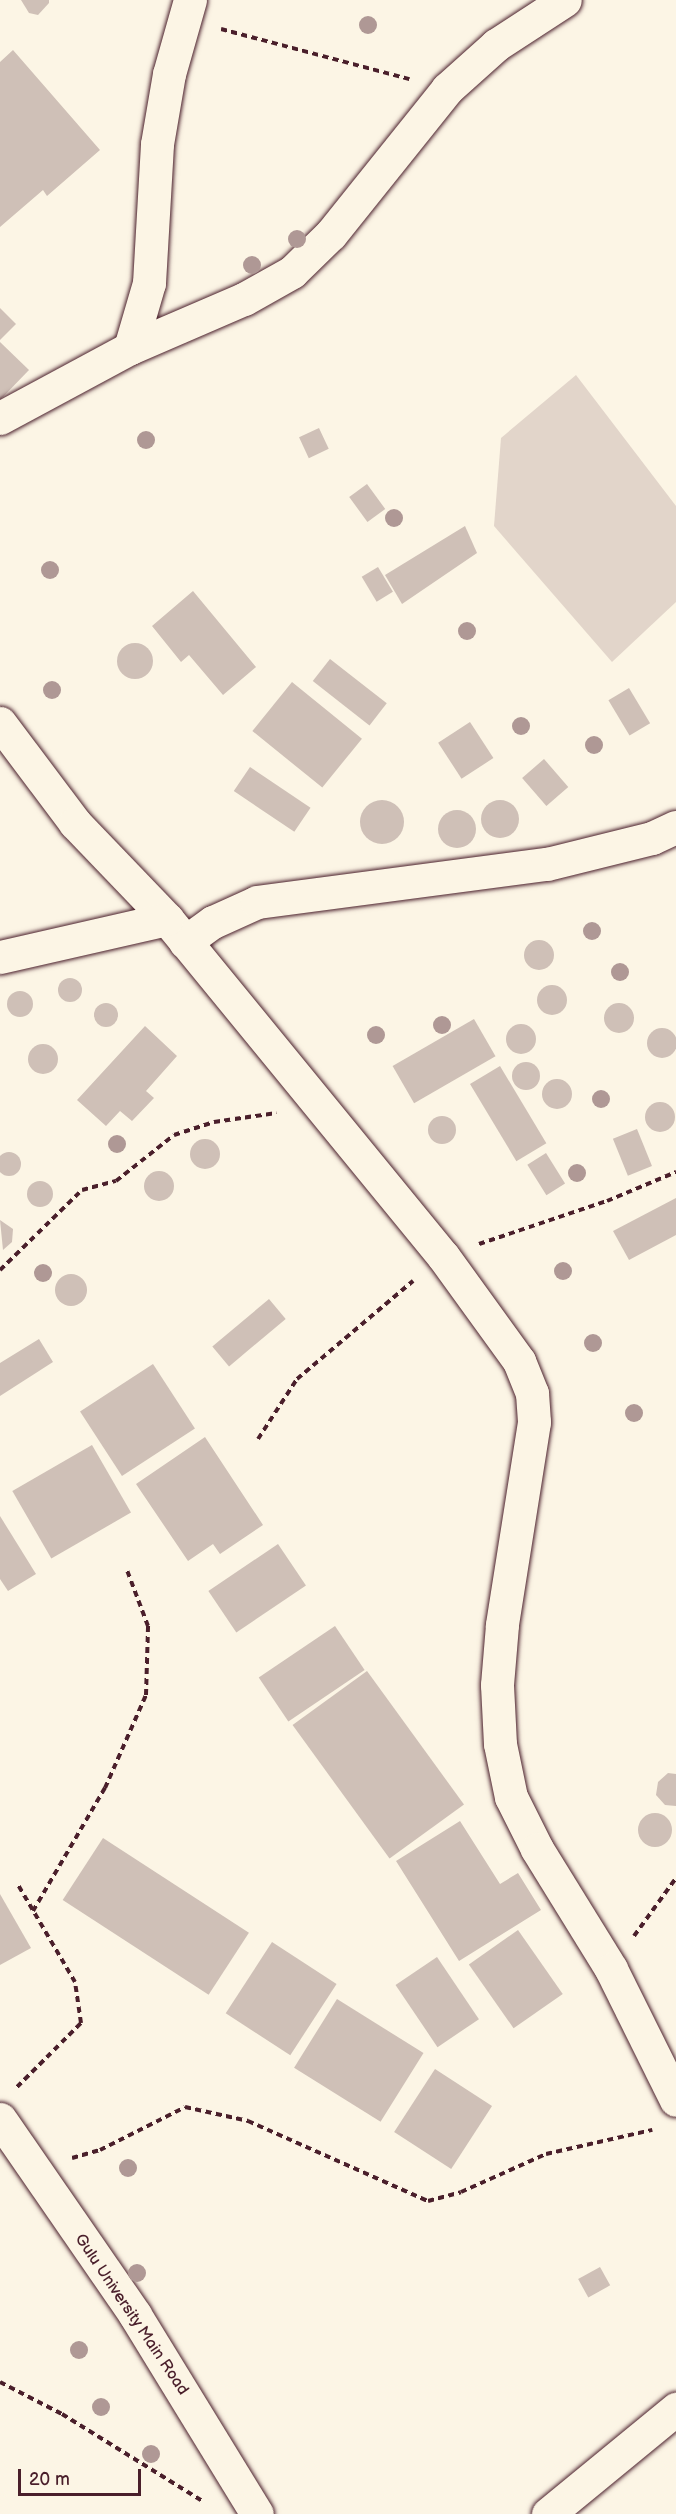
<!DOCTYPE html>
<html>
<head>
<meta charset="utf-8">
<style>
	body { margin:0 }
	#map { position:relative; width:676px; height:2514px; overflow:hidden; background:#fcf5e5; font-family:"Balsamiq Sans",sans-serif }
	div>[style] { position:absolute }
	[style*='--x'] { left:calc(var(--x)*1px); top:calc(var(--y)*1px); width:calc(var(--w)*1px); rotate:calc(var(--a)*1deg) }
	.green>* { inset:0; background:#e2d5ca }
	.building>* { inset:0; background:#cfc0b7; transform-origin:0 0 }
	.round { border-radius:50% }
	.path>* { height:4px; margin-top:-2px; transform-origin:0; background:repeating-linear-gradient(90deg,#4a1f2b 0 6px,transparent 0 10.5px) }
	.roads { filter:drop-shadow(0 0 2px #4a1f2b) drop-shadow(0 0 2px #4a1f2b) }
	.minor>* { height:33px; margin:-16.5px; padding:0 16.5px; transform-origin:16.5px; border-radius:16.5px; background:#fcf5e5 }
	.trees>* { width:18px; height:18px; margin:-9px; border-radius:50%; background:#af9895 }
	span { translate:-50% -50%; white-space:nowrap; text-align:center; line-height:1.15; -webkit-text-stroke:6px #fcf5e5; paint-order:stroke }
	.street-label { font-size:16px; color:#4a1f2b }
	.scale { position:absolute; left:18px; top:2469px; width:123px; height:27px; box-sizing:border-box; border:3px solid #4a1f2b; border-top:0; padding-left:8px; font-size:18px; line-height:21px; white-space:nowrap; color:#4a1f2b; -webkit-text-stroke:4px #fcf5e5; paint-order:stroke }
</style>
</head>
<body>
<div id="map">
	<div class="green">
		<div style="clip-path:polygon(576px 375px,676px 506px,676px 602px,612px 662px,494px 526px,501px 438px)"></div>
	</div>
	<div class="building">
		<div style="clip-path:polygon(21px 0,49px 0,49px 3px,38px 15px,29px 13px)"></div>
		<div style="clip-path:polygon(13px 50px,100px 150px,47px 196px,43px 190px,0 227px,0 62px)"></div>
		<div style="clip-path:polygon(0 308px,16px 324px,0 340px)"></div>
		<div style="clip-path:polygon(0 342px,29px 370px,0 400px)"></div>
		<div style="left:319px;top:428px;width:23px;height:22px;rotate:65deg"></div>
		<div style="left:367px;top:484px;width:31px;height:22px;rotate:54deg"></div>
		<div style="clip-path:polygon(465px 526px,477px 553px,402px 604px,385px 575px)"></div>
		<div style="left:378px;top:567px;width:29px;height:19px;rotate:59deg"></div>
		<div style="clip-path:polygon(193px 591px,256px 667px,223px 695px,189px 655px,181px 662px,152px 626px)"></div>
		<div class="round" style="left:117px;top:643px;width:36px;height:36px"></div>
		<div style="left:330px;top:659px;width:72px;height:28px;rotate:38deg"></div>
		<div style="left:292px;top:682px;width:90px;height:63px;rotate:39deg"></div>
		<div style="left:629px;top:688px;width:41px;height:24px;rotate:59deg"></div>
		<div style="left:470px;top:722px;width:43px;height:38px;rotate:57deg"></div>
		<div style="left:544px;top:759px;width:37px;height:29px;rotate:49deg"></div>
		<div style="left:250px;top:767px;width:73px;height:29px;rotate:34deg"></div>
		<div class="round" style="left:360px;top:800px;width:44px;height:44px"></div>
		<div class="round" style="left:481px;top:800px;width:38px;height:38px"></div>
		<div class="round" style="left:438px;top:810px;width:38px;height:38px"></div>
		<div class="round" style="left:524px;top:940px;width:30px;height:30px"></div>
		<div class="round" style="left:58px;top:978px;width:24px;height:24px"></div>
		<div class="round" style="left:537px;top:985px;width:30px;height:30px"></div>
		<div class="round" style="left:7px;top:991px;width:26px;height:26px"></div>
		<div class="round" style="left:94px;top:1003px;width:24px;height:24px"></div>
		<div class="round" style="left:604px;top:1003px;width:30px;height:30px"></div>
		<div style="left:474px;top:1019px;width:43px;height:94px;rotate:60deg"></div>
		<div class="round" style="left:506px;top:1024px;width:30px;height:30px"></div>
		<div style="clip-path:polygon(145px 1026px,177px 1056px,146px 1091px,154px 1098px,132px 1121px,120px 1111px,106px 1126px,77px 1100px)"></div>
		<div class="round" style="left:647px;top:1028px;width:30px;height:30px"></div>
		<div class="round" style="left:28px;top:1044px;width:30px;height:30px"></div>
		<div class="round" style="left:512px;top:1062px;width:28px;height:28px"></div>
		<div style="left:500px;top:1066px;width:90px;height:35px;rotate:59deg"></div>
		<div class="round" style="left:542px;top:1079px;width:30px;height:30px"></div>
		<div class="round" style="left:645px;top:1102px;width:30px;height:30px"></div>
		<div class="round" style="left:428px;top:1116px;width:28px;height:28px"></div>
		<div style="left:637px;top:1129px;width:40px;height:26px;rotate:68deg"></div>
		<div class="round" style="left:190px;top:1139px;width:30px;height:30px"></div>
		<div class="round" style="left:-3px;top:1152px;width:24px;height:24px"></div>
		<div style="left:546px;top:1153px;width:36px;height:22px;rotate:58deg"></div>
		<div class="round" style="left:144px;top:1171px;width:30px;height:30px"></div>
		<div class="round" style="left:27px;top:1181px;width:26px;height:26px"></div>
		<div style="clip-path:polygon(676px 1198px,676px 1235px,629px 1260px,613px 1231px)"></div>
		<div style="clip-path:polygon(0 1220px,13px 1229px,12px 1242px,3px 1250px)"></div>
		<div class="round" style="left:55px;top:1274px;width:32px;height:32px"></div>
		<div style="left:269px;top:1299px;width:26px;height:74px;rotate:50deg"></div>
		<div style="clip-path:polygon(39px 1339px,53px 1362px,0 1396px,0 1363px)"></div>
		<div style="left:153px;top:1364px;width:77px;height:87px;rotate:57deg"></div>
		<div style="clip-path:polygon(205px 1437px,263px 1525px,220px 1554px,213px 1544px,188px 1561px,136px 1484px)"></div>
		<div style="left:92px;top:1445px;width:78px;height:92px;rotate:60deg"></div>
		<div style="clip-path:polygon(0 1516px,36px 1574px,8px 1591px,0 1579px)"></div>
		<div style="left:278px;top:1544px;width:50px;height:84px;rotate:56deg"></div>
		<div style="left:335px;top:1626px;width:53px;height:92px;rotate:56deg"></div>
		<div style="left:367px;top:1671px;width:165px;height:92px;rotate:54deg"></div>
		<div style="clip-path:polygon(668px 1773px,676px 1774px,676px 1806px,665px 1805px,656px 1795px,658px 1782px)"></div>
		<div class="round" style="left:638px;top:1813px;width:34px;height:34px"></div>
		<div style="clip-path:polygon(460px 1821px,500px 1884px,518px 1873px,541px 1910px,459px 1961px,396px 1861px)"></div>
		<div style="left:103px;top:1838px;width:174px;height:74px;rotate:33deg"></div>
		<div style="clip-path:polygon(0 1894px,31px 1948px,0 1965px)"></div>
		<div style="left:518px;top:1930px;width:78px;height:60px;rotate:55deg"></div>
		<div style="left:272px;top:1942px;width:77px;height:85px;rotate:33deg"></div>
		<div style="left:437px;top:1957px;width:75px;height:50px;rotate:56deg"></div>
		<div style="left:337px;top:1999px;width:102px;height:81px;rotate:32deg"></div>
		<div style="left:435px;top:2069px;width:68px;height:75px;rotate:33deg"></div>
		<div style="left:600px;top:2267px;width:21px;height:25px;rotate:61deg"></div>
	</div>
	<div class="path">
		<div style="--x:221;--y:29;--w:195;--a:14.9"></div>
		<div style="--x:479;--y:1244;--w:135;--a:-18.6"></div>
		<div style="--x:607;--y:1201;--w:75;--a:-22.8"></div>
		<div style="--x:0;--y:1270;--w:115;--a:-44.3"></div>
		<div style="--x:82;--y:1190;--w:35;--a:-15"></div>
		<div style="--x:116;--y:1181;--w:74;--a:-38.4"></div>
		<div style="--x:174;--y:1135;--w:42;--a:-18"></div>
		<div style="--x:214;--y:1122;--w:63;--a:-8.3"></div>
		<div style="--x:258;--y:1439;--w:72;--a:-57"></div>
		<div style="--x:297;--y:1379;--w:152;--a:-40.2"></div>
		<div style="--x:33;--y:1911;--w:143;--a:-59.7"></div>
		<div style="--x:105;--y:1788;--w:102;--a:-66.2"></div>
		<div style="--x:146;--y:1695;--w:69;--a:-88.3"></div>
		<div style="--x:148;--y:1626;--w:60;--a:-110.6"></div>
		<div style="--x:634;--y:1936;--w:72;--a:-54.1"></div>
		<div style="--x:17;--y:2087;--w:91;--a:-45"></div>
		<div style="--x:81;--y:2023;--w:41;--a:-98.3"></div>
		<div style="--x:75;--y:1982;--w:113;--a:-120.4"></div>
		<div style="--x:72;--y:2158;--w:29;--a:-16"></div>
		<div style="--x:100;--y:2150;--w:95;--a:-26.8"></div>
		<div style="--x:185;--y:2107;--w:65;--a:12.5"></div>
		<div style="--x:248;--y:2121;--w:197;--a:24"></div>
		<div style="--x:428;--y:2201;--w:34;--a:-15"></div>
		<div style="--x:461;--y:2192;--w:93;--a:-24.1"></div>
		<div style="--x:546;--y:2154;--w:109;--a:-12.8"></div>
		<div style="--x:0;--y:2382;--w:70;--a:27.3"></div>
		<div style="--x:62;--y:2414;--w:167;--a:31.8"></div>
	</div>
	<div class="roads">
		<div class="minor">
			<div style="--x:130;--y:348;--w:68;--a:-73.7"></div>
			<div style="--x:149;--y:283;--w:139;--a:-86.7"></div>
			<div style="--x:157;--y:144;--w:71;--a:-80.3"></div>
			<div style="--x:169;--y:74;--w:77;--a:-74.2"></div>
			<div style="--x:0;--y:418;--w:148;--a:-28.3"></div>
			<div style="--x:130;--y:348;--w:124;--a:-23.3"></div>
			<div style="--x:244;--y:299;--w:55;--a:-29.4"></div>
			<div style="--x:292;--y:272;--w:54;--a:-44.3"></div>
			<div style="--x:331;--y:234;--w:186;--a:-51.3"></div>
			<div style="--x:447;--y:89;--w:66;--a:-41.9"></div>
			<div style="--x:496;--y:45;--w:82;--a:-33.1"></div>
			<div style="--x:0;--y:723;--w:125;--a:53.1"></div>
			<div style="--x:75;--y:823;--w:133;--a:46.2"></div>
			<div style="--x:167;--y:919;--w:436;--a:50.7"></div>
			<div style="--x:443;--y:1256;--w:130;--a:54.1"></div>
			<div style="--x:519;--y:1361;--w:35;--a:68"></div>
			<div style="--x:532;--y:1393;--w:29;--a:86"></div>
			<div style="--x:534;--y:1422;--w:206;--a:99"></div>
			<div style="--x:502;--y:1625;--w:60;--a:94.8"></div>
			<div style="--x:497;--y:1685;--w:59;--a:87.1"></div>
			<div style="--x:500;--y:1744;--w:54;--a:78.3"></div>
			<div style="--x:511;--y:1797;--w:58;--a:63.4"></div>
			<div style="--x:537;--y:1849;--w:141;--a:58.3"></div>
			<div style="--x:611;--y:1969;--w:146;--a:63.6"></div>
			<div style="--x:185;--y:942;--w:34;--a:-36"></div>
			<div style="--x:213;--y:922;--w:48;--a:-24.4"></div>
			<div style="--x:257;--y:902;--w:292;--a:-7.5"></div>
			<div style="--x:547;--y:864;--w:108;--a:-13.9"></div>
			<div style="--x:652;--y:838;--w:26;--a:-25"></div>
			<div style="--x:0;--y:957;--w:171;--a:-12.8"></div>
			<div style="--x:0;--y:2119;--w:238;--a:55.4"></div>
			<div style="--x:135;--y:2315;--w:233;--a:58.5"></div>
			<div style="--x:548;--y:2514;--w:166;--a:-39.4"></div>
		</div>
	</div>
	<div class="trees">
		<div style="left:368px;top:25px"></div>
		<div style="left:297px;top:239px"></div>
		<div style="left:252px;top:265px"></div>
		<div style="left:146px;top:440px"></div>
		<div style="left:394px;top:518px"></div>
		<div style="left:50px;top:570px"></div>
		<div style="left:467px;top:631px"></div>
		<div style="left:52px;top:690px"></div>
		<div style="left:521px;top:726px"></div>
		<div style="left:594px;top:745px"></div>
		<div style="left:592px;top:931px"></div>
		<div style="left:620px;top:972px"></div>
		<div style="left:442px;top:1025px"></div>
		<div style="left:376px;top:1035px"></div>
		<div style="left:601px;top:1099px"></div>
		<div style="left:117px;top:1144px"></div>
		<div style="left:577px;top:1173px"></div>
		<div style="left:563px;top:1271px"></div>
		<div style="left:43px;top:1273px"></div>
		<div style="left:593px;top:1343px"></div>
		<div style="left:634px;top:1413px"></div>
		<div style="left:128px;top:2168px"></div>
		<div style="left:137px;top:2273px"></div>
		<div style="left:79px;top:2350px"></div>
		<div style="left:101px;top:2407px"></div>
		<div style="left:151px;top:2454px"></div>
	</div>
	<div class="street-label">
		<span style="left:131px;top:2315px;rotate:56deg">Gulu University Main Road</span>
	</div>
	<div class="scale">20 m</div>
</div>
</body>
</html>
